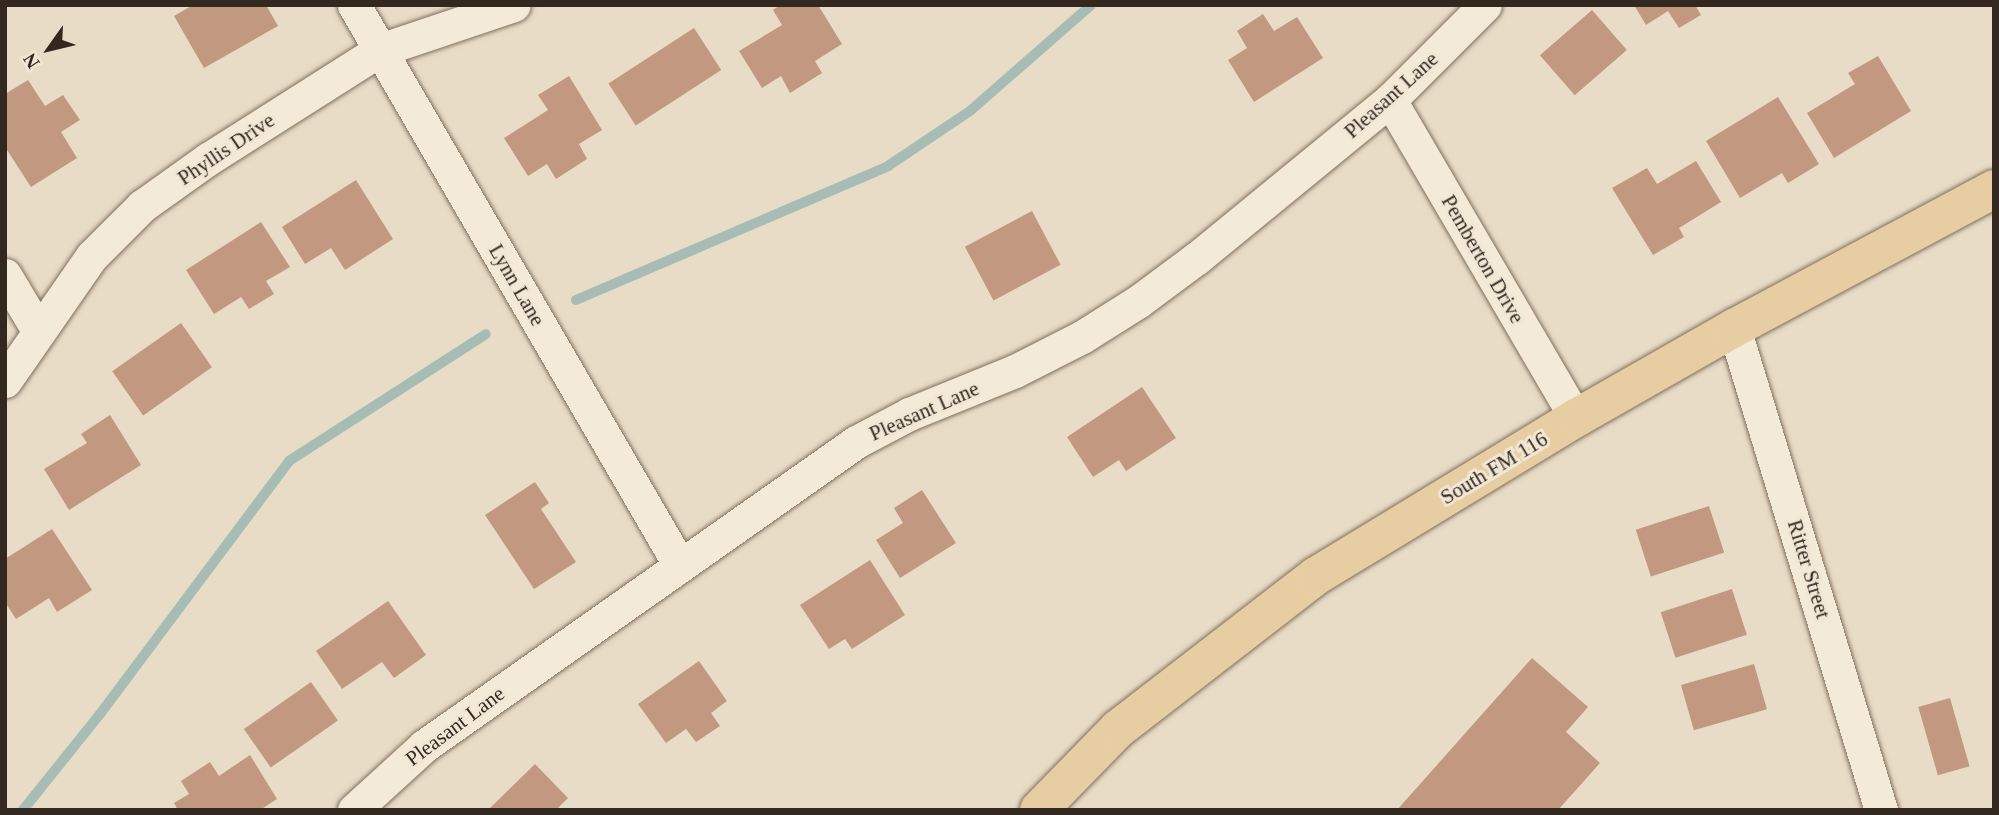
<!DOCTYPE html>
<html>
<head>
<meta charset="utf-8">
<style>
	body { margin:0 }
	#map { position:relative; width:1999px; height:815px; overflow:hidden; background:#e8dcc6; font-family:"Times New Roman",serif }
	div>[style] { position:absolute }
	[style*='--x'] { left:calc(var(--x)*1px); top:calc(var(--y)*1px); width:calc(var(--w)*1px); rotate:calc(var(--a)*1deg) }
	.stream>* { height:10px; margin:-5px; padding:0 5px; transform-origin:5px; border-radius:5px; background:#a6bcb5 }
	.building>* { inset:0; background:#c29880; transform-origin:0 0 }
	.roads { filter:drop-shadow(0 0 2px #816f5e) drop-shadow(0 0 2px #816f5e) }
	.minor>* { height:33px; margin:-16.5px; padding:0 16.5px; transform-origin:16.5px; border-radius:16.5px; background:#f4ead8 }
	.major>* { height:38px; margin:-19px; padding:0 19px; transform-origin:19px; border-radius:19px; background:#e7cea2 }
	span { translate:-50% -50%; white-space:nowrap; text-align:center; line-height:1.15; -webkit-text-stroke:6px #f1e7d4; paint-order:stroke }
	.street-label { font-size:21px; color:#332820 }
	.frame { position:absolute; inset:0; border:7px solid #332820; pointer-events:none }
	.north { position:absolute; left:14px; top:14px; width:70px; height:70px; -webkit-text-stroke:5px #f1e7d4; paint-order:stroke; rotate:236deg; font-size:19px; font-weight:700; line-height:28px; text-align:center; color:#332820 }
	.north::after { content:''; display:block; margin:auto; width:24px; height:32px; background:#332820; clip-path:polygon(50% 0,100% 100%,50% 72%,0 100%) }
</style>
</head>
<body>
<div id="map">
	<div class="stream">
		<div style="--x:576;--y:300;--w:340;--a:-23.2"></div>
		<div style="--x:888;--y:166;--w:99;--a:-33.9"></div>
		<div style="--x:970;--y:111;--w:161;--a:-41.2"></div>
		<div style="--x:23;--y:810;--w:123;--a:-51.3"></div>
		<div style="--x:100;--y:714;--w:316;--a:-53.2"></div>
		<div style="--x:289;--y:461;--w:234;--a:-32.8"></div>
	</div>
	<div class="building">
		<div style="clip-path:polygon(193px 5px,266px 5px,278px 26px,204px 68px,174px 16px)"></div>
		<div style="clip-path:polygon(780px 5px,818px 5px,842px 44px,815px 61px,822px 73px,790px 93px,781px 76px,762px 88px,739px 51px,782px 25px,773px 10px)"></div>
		<div style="clip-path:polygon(1634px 5px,1695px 5px,1701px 15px,1679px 28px,1668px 11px,1646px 25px)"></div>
		<div style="left:1592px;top:10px;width:53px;height:69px;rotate:49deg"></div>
		<div style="clip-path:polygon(1263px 14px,1274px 31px,1297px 17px,1323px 58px,1254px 102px,1228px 60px,1247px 48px,1237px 31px)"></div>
		<div style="left:694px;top:28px;width:50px;height:102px;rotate:57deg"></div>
		<div style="clip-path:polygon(1878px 56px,1911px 111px,1834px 158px,1807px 113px,1855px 84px,1848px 73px)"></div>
		<div style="clip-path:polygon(569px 76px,602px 130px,579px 144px,587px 159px,556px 179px,547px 164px,528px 176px,504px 138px,548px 110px,538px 95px)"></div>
		<div style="clip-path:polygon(28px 80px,45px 106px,63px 95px,80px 120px,61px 132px,77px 158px,31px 187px,5px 147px,5px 94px)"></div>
		<div style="clip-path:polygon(1778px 97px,1819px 164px,1788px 183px,1782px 173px,1740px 198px,1706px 141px)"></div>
		<div style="clip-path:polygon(1696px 161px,1721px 202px,1679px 228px,1684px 237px,1653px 255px,1612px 188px,1647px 168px,1657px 184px)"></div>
		<div style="clip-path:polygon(356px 180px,393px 239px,345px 270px,331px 248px,305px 264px,282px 227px)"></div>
		<div style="left:1032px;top:211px;width:61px;height:76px;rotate:62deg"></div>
		<div style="clip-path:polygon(261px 222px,290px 267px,266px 281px,274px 294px,249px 309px,241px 297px,214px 314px,186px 270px)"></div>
		<div style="left:181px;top:323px;width:54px;height:84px;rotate:55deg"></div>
		<div style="clip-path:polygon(1142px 387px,1176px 438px,1126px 471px,1119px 460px,1093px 477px,1067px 437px)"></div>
		<div style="clip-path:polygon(110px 415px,141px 465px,69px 510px,44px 469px,87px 443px,81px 434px)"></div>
		<div style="clip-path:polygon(535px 482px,549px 503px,541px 509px,576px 562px,534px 589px,485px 515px)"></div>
		<div style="clip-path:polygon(922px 490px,956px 543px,900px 578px,876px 540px,903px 523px,894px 508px)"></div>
		<div style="left:1709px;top:506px;width:49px;height:77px;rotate:72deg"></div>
		<div style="clip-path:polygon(52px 529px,92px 590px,57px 612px,49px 598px,16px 619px,5px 602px,5px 559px)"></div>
		<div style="clip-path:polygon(870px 560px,905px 615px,852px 649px,845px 639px,829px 649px,800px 605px)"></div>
		<div style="left:1732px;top:589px;width:48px;height:75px;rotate:72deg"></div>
		<div style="clip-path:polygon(388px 601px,426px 655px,394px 678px,382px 662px,342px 689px,316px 651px)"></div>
		<div style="clip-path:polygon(1532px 658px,1588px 707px,1566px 732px,1600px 763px,1558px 810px,1397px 810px)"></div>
		<div style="clip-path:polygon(699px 661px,727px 701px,711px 713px,720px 726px,696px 742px,686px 729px,666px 743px,638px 704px)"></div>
		<div style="left:1754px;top:664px;width:47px;height:76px;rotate:74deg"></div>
		<div style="left:311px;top:682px;width:47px;height:82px;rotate:55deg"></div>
		<div style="left:1950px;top:698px;width:71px;height:33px;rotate:74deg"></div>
		<div style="clip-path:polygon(250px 755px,277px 799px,260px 810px,178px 810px,174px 803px,189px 794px,181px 781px,210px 762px,219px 776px)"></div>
		<div style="clip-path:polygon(535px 764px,568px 798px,556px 810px,488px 810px)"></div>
	</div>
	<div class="roads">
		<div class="minor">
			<div style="--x:354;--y:5;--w:647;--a:59.83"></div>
			<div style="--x:1390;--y:100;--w:368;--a:59.7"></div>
			<div style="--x:5;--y:275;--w:66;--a:59.2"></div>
			<div style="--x:1734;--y:328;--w:504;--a:73.04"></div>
			<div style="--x:5;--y:381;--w:152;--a:-55.2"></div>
			<div style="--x:92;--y:256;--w:71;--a:-45"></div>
			<div style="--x:142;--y:206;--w:81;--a:-35.5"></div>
			<div style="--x:208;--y:159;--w:204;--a:-32.4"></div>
			<div style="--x:380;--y:50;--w:141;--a:-18.6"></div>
			<div style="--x:354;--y:810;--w:95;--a:-42.4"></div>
			<div style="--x:424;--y:746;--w:528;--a:-35.13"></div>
			<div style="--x:856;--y:442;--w:60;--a:-27.8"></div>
			<div style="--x:909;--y:414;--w:114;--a:-22.1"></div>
			<div style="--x:1015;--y:371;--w:75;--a:-26.9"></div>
			<div style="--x:1082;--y:337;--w:67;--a:-32.3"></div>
			<div style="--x:1139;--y:301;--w:72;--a:-36.6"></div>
			<div style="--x:1197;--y:258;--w:249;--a:-39.3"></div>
			<div style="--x:1390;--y:100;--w:134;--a:-45"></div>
		</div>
		<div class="major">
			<div style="--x:1039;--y:810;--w:113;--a:-45.7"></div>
			<div style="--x:1118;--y:729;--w:250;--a:-37.7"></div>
			<div style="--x:1316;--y:576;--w:304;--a:-31.3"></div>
			<div style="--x:1576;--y:418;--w:182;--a:-29.7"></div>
			<div style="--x:1734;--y:328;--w:295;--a:-28.1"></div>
		</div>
	</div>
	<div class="street-label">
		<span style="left:1391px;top:95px;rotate:-42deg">Pleasant Lane</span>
		<span style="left:226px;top:149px;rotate:-34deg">Phyllis Drive</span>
		<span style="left:1483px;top:259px;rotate:60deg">Pemberton Drive</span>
		<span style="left:517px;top:285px;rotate:60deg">Lynn Lane</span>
		<span style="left:924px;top:411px;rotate:-24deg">Pleasant Lane</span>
		<span style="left:1494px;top:468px;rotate:-31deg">South FM 116</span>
		<span style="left:1809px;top:569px;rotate:73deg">Ritter Street</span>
		<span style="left:455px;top:726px;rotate:-37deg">Pleasant Lane</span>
	</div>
	<div class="frame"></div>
	<div class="north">N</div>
</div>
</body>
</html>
